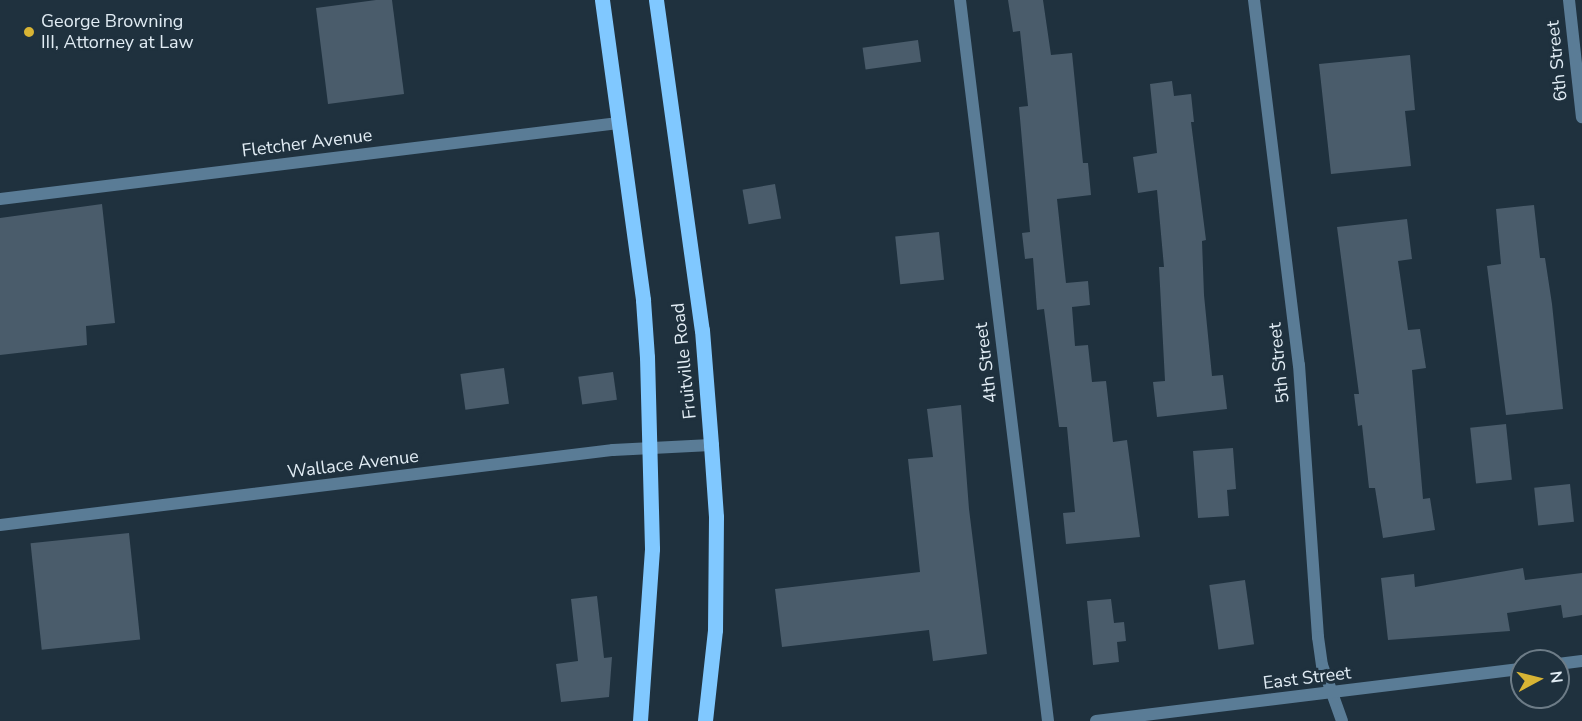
<!DOCTYPE html>
<html>
<head>
<meta charset="utf-8">
<style>
	body { margin:0 }
	#map { position:relative; width:1582px; height:721px; overflow:hidden; background:#1f313e; font-family:"Nunito Sans",sans-serif }
	div>[style] { position:absolute }
	[style*='--x'] { left:calc(var(--x)*1px); top:calc(var(--y)*1px); width:calc(var(--w)*1px); rotate:calc(var(--a)*1deg) }
	.building>* { inset:0; background:#4a5c6b; transform-origin:0 0 }
	.minor>* { height:12px; margin:-6px; padding:0 6px; transform-origin:6px; border-radius:6px; background:#5a7c96 }
	.tertiary>* { height:12px; margin:-6px; padding:0 6px; transform-origin:6px; border-radius:6px; background:#5a7c96 }
	.primary>* { height:15px; margin:-7.5px; padding:0 7.5px; transform-origin:7.5px; border-radius:7.5px; background:#80c8ff }
	.dots>* { width:16px; height:16px; translate:-50% -50%; box-sizing:border-box; border:3px solid #1f313e; border-radius:50% }
	span { translate:-50% -50%; white-space:nowrap; text-align:center; line-height:1.15; -webkit-text-stroke:6px #1f313e; paint-order:stroke }
	.poi-label { font-size:18px; color:#e1ecf4 }
	.left { translate:0 -50%; text-align:left }
	.street-label { font-size:18px; color:#e1ecf4 }
	.north { position:absolute; left:1510px; top:649px; width:60px; height:60px; box-sizing:border-box; background:#1f313e; border:2px solid #6d7c87; border-radius:50%; rotate:83deg; font-size:16px; font-weight:700; line-height:24px; text-align:center; color:#e1ecf4 }
	.north::after { content:''; display:block; margin:auto; width:21px; height:27px; background:#d8b434; clip-path:polygon(50% 0,100% 100%,50% 72%,0 100%) }
</style>
</head>
<body>
<div id="map">
	<div class="building">
		<div style="clip-path:polygon(376px 0,392px 0,404px 94px,328px 104px,316px 8px)"></div>
		<div style="clip-path:polygon(1008px 0,1043px 0,1051px 55px,1072px 53px,1083px 163px,1088px 163px,1091px 195px,1057px 199px,1066px 283px,1088px 281px,1090px 305px,1072px 307px,1075px 346px,1088px 345px,1092px 382px,1106px 381px,1113px 442px,1127px 440px,1140px 537px,1066px 544px,1063px 513px,1075px 512px,1067px 427px,1059px 427px,1044px 309px,1037px 310px,1033px 258px,1025px 259px,1022px 233px,1030px 232px,1019px 107px,1028px 106px,1020px 31px,1013px 32px)"></div>
		<div style="left:918px;top:40px;width:22px;height:56px;rotate:82deg"></div>
		<div style="clip-path:polygon(1410px 55px,1415px 110px,1405px 111px,1411px 166px,1331px 174px,1319px 64px)"></div>
		<div style="clip-path:polygon(1172px 81px,1174px 96px,1191px 94px,1194px 122px,1191px 122px,1206px 240px,1202px 241px,1204px 295px,1212px 376px,1223px 375px,1227px 409px,1157px 417px,1153px 382px,1165px 381px,1159px 267px,1164px 267px,1157px 190px,1138px 193px,1133px 157px,1157px 153px,1150px 84px)"></div>
		<div style="left:775px;top:184px;width:35px;height:33px;rotate:80deg"></div>
		<div style="clip-path:polygon(102px 204px,115px 323px,86px 326px,87px 345px,0 355px,0 218px)"></div>
		<div style="clip-path:polygon(1534px 205px,1540px 258px,1545px 258px,1552px 304px,1563px 409px,1506px 415px,1487px 266px,1501px 264px,1496px 209px)"></div>
		<div style="clip-path:polygon(1407px 219px,1412px 259px,1398px 261px,1408px 330px,1420px 329px,1426px 368px,1412px 370px,1423px 499px,1430px 498px,1435px 530px,1383px 538px,1375px 488px,1369px 488px,1362px 425px,1358px 426px,1354px 394px,1359px 394px,1337px 227px)"></div>
		<div style="left:939px;top:232px;width:48px;height:44px;rotate:84deg"></div>
		<div style="left:504px;top:368px;width:36px;height:44px;rotate:82deg"></div>
		<div style="left:613px;top:372px;width:28px;height:35px;rotate:82deg"></div>
		<div style="clip-path:polygon(961px 405px,969px 509px,987px 654px,933px 661px,929px 630px,782px 647px,775px 589px,920px 572px,908px 459px,933px 457px,927px 409px)"></div>
		<div style="left:1506px;top:424px;width:56px;height:36px;rotate:84deg"></div>
		<div style="clip-path:polygon(1233px 448px,1236px 489px,1227px 490px,1229px 516px,1198px 518px,1193px 451px)"></div>
		<div style="left:1570px;top:484px;width:38px;height:36px;rotate:84deg"></div>
		<div style="left:129px;top:533px;width:107px;height:99px;rotate:84deg"></div>
		<div style="clip-path:polygon(1523px 568px,1525px 580px,1582px 573px,1582px 615px,1563px 618px,1561px 605px,1507px 613px,1510px 631px,1388px 640px,1381px 578px,1414px 574px,1415px 587px)"></div>
		<div style="left:1245px;top:580px;width:65px;height:36px;rotate:82deg"></div>
		<div style="clip-path:polygon(597px 596px,604px 658px,612px 657px,609px 697px,561px 702px,556px 664px,578px 661px,571px 599px)"></div>
		<div style="clip-path:polygon(1111px 599px,1114px 623px,1124px 622px,1126px 641px,1117px 642px,1119px 662px,1093px 665px,1087px 601px)"></div>
	</div>
	<div class="minor">
		<div style="--x:960;--y:0;--w:726;--a:83.04"></div>
		<div style="--x:1254;--y:0;--w:368;--a:83"></div>
		<div style="--x:1299;--y:365;--w:273;--a:86"></div>
		<div style="--x:1318;--y:637;--w:28;--a:82"></div>
		<div style="--x:1322;--y:665;--w:59;--a:70.3"></div>
		<div style="--x:1569;--y:0;--w:118;--a:83.7"></div>
		<div style="--x:0;--y:199;--w:623;--a:-7.01"></div>
		<div style="--x:0;--y:525;--w:618;--a:-6.98"></div>
		<div style="--x:613;--y:450;--w:98;--a:-2.9"></div>
	</div>
	<div class="tertiary">
		<div style="--x:1558;--y:664;--w:24;--a:-7"></div>
		<div style="--x:1096;--y:721;--w:429;--a:-7"></div>
	</div>
	<div class="primary">
		<div style="--x:602;--y:0;--w:303;--a:82.2"></div>
		<div style="--x:643;--y:300;--w:57;--a:86"></div>
		<div style="--x:647;--y:357;--w:192;--a:88.5"></div>
		<div style="--x:652;--y:549;--w:172;--a:94"></div>
		<div style="--x:656;--y:0;--w:333;--a:82.1"></div>
		<div style="--x:702;--y:330;--w:115;--a:85.5"></div>
		<div style="--x:711;--y:445;--w:72;--a:86"></div>
		<div style="--x:716;--y:517;--w:113;--a:90.5"></div>
		<div style="--x:715;--y:630;--w:92;--a:96.3"></div>
	</div>
	<div class="dots">
		<div style="left:29px;top:32px;background:#d8b434"></div>
	</div>
	<div class="poi-label">
		<span class="left" style="left:41px;top:32px">George Browning<br>III, Attorney at Law</span>
	</div>
	<div class="street-label">
		<span style="left:1557px;top:61px;rotate:-96deg">6th Street</span>
		<span style="left:307px;top:143px;rotate:-7deg">Fletcher Avenue</span>
		<span style="left:684px;top:361px;rotate:-96deg">Fruitville Road</span>
		<span style="left:986px;top:363px;rotate:-97deg">4th Street</span>
		<span style="left:1279px;top:363px;rotate:-96deg">5th Street</span>
		<span style="left:353px;top:464px;rotate:-7deg">Wallace Avenue</span>
		<span style="left:1307px;top:678px;rotate:-7deg">East Street</span>
	</div>
	<div class="north">N</div>
</div>
</body>
</html>
